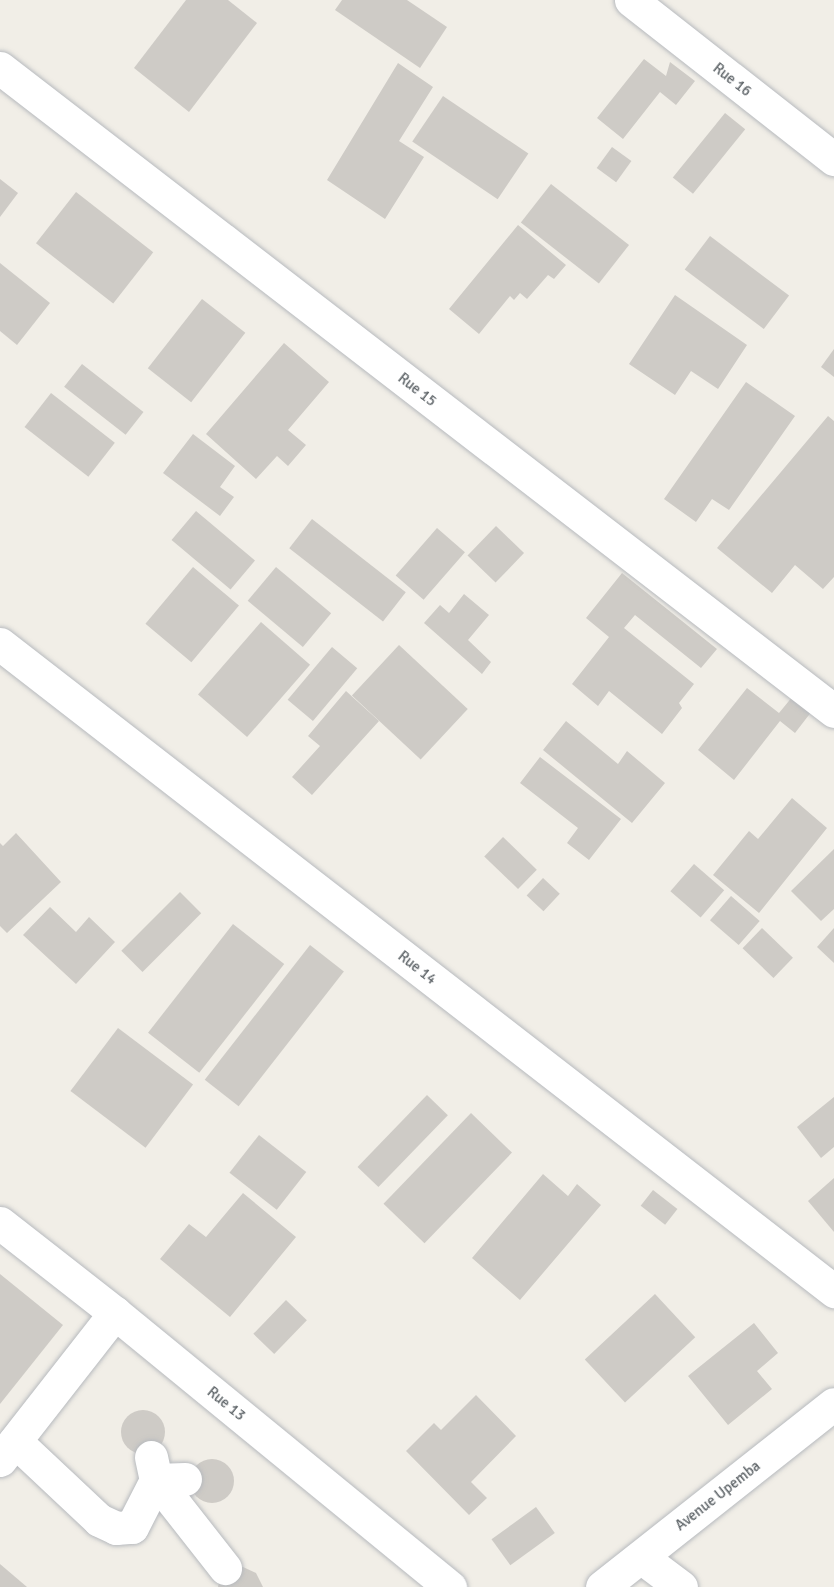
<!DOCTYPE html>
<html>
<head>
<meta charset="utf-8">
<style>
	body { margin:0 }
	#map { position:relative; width:834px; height:1587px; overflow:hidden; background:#f1eee7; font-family:Signika,sans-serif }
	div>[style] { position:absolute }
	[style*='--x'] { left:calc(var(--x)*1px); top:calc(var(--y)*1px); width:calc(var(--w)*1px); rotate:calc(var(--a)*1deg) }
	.building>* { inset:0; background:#cecbc6; transform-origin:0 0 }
	.round { border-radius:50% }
	.roads { filter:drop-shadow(0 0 2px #b7babe) drop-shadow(0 0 2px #b7babe) }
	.minor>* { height:33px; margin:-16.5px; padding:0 16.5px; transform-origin:16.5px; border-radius:16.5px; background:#fff }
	span { translate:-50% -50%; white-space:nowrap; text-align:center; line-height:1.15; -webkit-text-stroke:5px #fff; paint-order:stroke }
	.street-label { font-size:15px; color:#5e6468 }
</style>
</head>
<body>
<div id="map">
	<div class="building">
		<div style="clip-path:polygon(186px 0,228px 0,257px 23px,189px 112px,134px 68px)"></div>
		<div style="clip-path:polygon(342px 0,407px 0,447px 27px,420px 68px,335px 10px)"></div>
		<div style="clip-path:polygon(644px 59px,666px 76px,670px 62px,695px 81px,676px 105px,660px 92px,623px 139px,597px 118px)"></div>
		<div style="clip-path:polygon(398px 63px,433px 87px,399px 141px,424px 157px,385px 219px,327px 180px)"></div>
		<div style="left:443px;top:96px;width:103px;height:55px;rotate:34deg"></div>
		<div style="left:725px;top:113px;width:26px;height:83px;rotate:39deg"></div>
		<div style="left:612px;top:147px;width:24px;height:26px;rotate:36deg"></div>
		<div style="clip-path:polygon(0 179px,18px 193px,0 217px)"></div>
		<div style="left:551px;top:184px;width:99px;height:49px;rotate:38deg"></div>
		<div style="left:76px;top:192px;width:98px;height:65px;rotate:38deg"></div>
		<div style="clip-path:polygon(518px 225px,566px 265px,554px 279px,548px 275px,527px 299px,520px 293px,514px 300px,510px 296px,479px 334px,449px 309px)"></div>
		<div style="left:710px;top:236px;width:99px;height:42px;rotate:37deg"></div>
		<div style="clip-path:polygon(0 263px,50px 303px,17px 345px,0 331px)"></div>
		<div style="clip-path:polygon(675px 295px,747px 345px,718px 389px,691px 371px,675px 395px,629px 364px)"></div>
		<div style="left:202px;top:299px;width:55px;height:88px;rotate:38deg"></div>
		<div style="clip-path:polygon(284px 343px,329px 382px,288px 430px,306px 445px,288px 466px,277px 456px,256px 479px,206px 434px)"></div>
		<div style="clip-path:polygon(834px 349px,834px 377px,821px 367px)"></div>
		<div style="left:82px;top:364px;width:78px;height:29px;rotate:38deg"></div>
		<div style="clip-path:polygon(746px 382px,795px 416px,729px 510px,712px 499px,696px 522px,664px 499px)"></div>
		<div style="left:51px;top:393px;width:81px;height:43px;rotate:38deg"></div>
		<div style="clip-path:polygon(828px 416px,834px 421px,834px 577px,823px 589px,795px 565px,772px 593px,717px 548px)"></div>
		<div style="clip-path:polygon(193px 434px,235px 466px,220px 487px,234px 497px,220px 516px,163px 473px)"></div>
		<div style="left:196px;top:511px;width:77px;height:38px;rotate:40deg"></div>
		<div style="left:312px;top:519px;width:119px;height:37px;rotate:38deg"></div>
		<div style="left:496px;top:526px;width:39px;height:41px;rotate:44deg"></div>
		<div style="left:437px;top:528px;width:37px;height:63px;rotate:41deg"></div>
		<div style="left:193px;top:567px;width:60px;height:74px;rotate:40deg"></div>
		<div style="left:276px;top:567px;width:72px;height:44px;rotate:40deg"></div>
		<div style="clip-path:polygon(622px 573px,717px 649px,701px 668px,635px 615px,624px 628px,694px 684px,679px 703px,682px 708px,662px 734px,609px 691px,598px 706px,572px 684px,609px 637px,586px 618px)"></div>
		<div style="clip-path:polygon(464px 594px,489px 615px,468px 640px,491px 662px,482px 674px,424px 623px,440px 605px,449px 613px)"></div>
		<div style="left:261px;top:622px;width:65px;height:96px;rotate:41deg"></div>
		<div style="left:399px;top:645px;width:94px;height:69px;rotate:43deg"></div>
		<div style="left:332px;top:647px;width:33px;height:69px;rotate:40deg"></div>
		<div style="clip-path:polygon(747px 688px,779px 713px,793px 696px,812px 711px,795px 733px,780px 721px,734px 780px,698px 750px)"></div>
		<div style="clip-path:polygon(346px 691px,379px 721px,312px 795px,292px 777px,320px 746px,308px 736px)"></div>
		<div style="clip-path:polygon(566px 721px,618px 764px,627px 751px,665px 783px,632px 823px,543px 750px)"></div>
		<div style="clip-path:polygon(540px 757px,621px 819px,589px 860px,567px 843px,578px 828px,520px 783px)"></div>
		<div style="clip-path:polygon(792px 798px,827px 828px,759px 913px,713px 875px,749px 831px,758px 839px)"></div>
		<div style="clip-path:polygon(16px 833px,61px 882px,7px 933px,0 926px,0 843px,3px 846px)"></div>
		<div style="left:503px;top:837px;width:47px;height:27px;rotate:44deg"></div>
		<div style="clip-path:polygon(834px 849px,834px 909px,821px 921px,791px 891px)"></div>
		<div style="left:694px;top:864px;width:40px;height:36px;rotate:41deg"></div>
		<div style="left:543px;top:878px;width:23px;height:24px;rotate:43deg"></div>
		<div style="left:180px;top:892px;width:30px;height:83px;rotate:45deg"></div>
		<div style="left:731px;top:896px;width:38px;height:32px;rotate:41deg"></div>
		<div style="clip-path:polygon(50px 907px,76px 932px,89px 917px,115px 942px,76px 984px,23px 935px)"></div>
		<div style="left:233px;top:924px;width:65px;height:138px;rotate:38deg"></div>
		<div style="left:762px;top:928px;width:43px;height:28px;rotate:44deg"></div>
		<div style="clip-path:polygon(834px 928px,834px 963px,817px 947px)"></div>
		<div style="left:310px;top:945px;width:43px;height:171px;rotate:38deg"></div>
		<div style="left:118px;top:1028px;width:94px;height:79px;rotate:37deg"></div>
		<div style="left:427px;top:1095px;width:29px;height:100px;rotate:44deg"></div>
		<div style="clip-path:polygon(834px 1097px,834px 1147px,821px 1158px,797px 1127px)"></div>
		<div style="left:471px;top:1113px;width:57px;height:126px;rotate:44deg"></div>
		<div style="left:259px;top:1135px;width:60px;height:48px;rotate:38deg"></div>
		<div style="clip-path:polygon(543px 1174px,568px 1196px,577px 1184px,601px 1205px,520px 1300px,472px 1258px)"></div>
		<div style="clip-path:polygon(834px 1178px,834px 1232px,808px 1201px)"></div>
		<div style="left:653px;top:1190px;width:31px;height:20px;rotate:38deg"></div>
		<div style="clip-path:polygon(243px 1193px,296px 1237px,230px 1317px,160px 1259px,189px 1224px,206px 1237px)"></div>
		<div style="clip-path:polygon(0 1274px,63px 1325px,0 1404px)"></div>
		<div style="left:655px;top:1294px;width:59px;height:96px;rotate:47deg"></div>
		<div style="left:286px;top:1300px;width:29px;height:47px;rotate:44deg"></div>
		<div style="clip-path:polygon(754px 1323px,778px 1353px,757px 1371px,772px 1389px,728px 1425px,688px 1376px)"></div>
		<div style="clip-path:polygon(476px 1395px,516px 1436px,471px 1482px,487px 1498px,469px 1515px,406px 1451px,434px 1423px,441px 1430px)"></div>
		<div class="round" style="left:121px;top:1410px;width:44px;height:44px"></div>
		<div class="round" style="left:190px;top:1459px;width:44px;height:44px"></div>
		<div style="left:536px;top:1507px;width:32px;height:55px;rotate:54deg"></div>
		<div style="clip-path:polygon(0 1564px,27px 1587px,0 1587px)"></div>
		<div style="clip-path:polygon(235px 1567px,243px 1567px,256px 1573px,263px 1587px,218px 1587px,219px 1582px)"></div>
	</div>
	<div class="roads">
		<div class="minor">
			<div style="--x:631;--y:0;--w:258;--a:38.1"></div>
			<div style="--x:0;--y:68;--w:1053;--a:37.63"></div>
			<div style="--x:0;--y:644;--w:1056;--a:37.8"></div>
			<div style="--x:0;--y:1223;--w:146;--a:38"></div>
			<div style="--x:115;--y:1313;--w:433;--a:39.3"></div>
			<div style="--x:15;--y:1441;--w:115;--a:43.2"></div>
			<div style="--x:99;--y:1520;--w:19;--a:25"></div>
			<div style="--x:116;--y:1528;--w:16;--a:-4"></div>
			<div style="--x:132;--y:1527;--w:53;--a:-62.9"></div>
			<div style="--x:156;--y:1480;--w:29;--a:-2"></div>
			<div style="--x:151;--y:1457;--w:24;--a:78"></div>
			<div style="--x:156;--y:1480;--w:112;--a:51.9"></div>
			<div style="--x:0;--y:1460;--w:187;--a:-52"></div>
			<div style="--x:641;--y:1557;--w:50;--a:36.9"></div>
			<div style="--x:602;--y:1587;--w:295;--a:-38.3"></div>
		</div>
	</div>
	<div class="street-label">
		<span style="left:732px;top:80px;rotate:38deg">Rue 16</span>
		<span style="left:417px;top:390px;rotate:38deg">Rue 15</span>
		<span style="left:417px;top:968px;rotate:38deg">Rue 14</span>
		<span style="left:226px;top:1404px;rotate:39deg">Rue 13</span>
		<span style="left:718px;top:1496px;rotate:-38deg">Avenue Upemba</span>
	</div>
</div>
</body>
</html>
